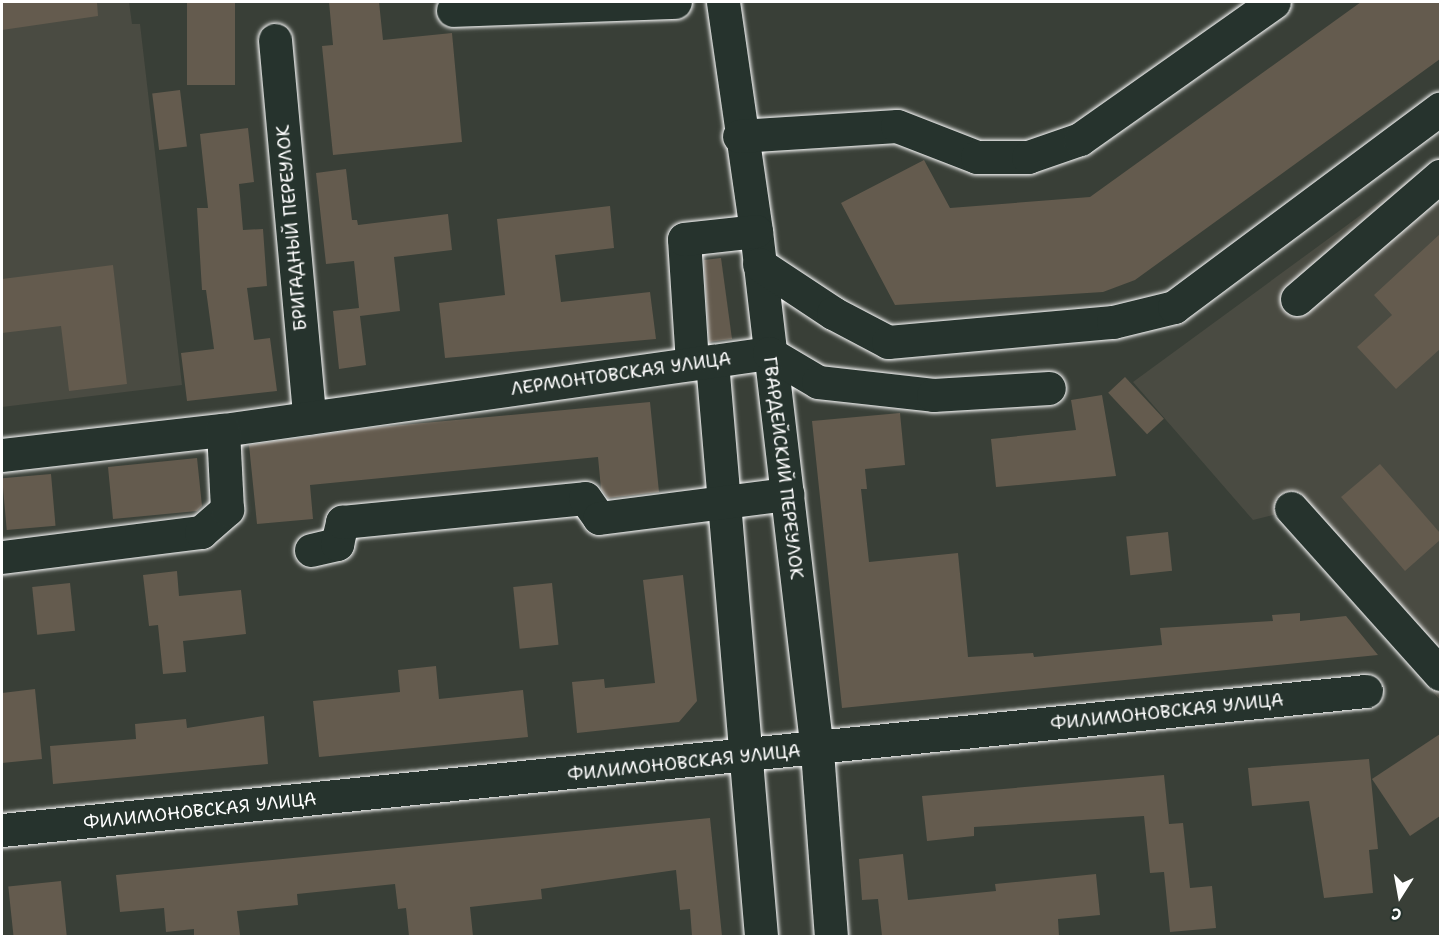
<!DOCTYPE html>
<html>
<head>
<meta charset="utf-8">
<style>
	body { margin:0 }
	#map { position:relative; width:1442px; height:938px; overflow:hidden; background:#393f37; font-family:"Shantell Sans",sans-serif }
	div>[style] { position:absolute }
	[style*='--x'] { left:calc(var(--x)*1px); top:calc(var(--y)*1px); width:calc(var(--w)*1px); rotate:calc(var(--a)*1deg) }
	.built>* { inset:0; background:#4a4b42 }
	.building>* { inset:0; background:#645b4e; transform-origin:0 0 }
	.roads { filter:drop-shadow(0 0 2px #fff) drop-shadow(0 0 2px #fff) }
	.minor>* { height:33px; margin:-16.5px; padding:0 16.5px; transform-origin:16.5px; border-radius:16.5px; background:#26332d }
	span { translate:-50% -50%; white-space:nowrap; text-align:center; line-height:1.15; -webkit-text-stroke:4.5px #26332d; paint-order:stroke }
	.street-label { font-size:18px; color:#fff }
	.frame { position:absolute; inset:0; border:3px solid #fff; pointer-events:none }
	.north { position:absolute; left:1370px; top:866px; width:60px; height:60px; -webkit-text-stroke:4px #26332d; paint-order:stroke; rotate:191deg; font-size:16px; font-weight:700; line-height:24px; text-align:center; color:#fff }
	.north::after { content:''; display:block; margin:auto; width:21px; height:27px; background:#fff; clip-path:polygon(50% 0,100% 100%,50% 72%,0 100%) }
</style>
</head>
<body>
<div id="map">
	<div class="built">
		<div style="clip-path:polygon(2px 2px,129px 2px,132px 24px,140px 24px,182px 385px,2px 407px)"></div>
		<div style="clip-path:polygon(1440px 157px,1440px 700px,1277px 514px,1253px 520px,1133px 382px)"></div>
	</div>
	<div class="building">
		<div style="clip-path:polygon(2px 2px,97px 2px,98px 16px,2px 30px)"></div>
		<div style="left:187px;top:2px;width:48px;height:83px"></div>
		<div style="clip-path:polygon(329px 2px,379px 2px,383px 40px,452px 33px,462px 142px,333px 155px,322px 46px,333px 45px)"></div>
		<div style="clip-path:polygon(1361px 2px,1440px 2px,1440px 59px,1135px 280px,1103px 292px,895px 305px,841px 203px,924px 160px,950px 208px,1090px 197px)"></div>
		<div style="left:180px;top:90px;width:57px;height:28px;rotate:83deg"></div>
		<div style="clip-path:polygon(248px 128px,254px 182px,239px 184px,243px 230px,263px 229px,267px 286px,247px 288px,254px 340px,270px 338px,277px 391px,187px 401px,181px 353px,214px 349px,206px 290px,202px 290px,197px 208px,208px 208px,200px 134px)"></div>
		<div style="clip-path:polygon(346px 169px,352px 220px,357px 220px,358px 225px,448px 214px,452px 250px,394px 257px,400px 311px,360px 316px,366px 365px,339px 369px,333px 311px,359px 308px,354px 261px,326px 264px,316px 173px)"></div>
		<div style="clip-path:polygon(610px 206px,614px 248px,555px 255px,561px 302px,650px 292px,656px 339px,445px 358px,439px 303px,505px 295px,497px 219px)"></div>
		<div style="clip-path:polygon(1440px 234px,1440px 349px,1396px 389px,1357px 347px,1392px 315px,1374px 295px)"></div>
		<div style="clip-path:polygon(721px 258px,732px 339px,709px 342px,704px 260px)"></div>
		<div style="clip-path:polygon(113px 265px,127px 384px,69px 391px,61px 326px,2px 333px,2px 279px)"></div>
		<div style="left:1125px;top:377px;width:57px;height:23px;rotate:47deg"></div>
		<div style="clip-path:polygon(1102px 395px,1116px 476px,996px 487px,991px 439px,1076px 430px,1071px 400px)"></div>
		<div style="clip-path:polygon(650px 402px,659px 492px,608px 498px,601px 489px,598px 457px,310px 485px,313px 519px,257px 524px,249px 445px,369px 428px)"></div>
		<div style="clip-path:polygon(900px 413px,905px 465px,865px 469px,867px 489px,861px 489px,869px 562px,958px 553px,968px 657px,1033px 653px,1034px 657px,1162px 645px,1160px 628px,1273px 621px,1272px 615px,1300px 613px,1300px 621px,1346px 616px,1378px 655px,842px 708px,812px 421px)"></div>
		<div style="clip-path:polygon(197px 458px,202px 506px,197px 511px,113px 519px,108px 467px)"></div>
		<div style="clip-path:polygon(1380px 464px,1440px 533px,1440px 540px,1405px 571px,1341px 497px)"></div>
		<div style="left:51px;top:474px;width:52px;height:49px;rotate:85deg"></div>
		<div style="left:1168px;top:532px;width:39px;height:42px;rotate:84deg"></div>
		<div style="clip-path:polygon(177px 571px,179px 596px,241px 590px,246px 634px,183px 641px,186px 672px,163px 674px,158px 625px,149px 626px,143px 575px)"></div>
		<div style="clip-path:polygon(683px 575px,697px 701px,679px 722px,577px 733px,572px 682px,604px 679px,605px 688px,655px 683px,643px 580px)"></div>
		<div style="left:70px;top:583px;width:48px;height:38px;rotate:84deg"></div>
		<div style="left:552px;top:583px;width:62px;height:39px;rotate:84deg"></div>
		<div style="clip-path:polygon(436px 666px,439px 699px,523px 690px,528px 737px,319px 757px,313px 701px,400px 692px,398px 670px)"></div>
		<div style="clip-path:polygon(35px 689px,42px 759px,2px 763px,2px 693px)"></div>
		<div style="clip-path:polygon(264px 716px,268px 764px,53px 784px,50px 746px,136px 739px,135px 724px,186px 719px,187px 728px)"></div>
		<div style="clip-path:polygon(1440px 734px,1440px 816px,1410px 836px,1372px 779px)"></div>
		<div style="clip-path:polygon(1369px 759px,1378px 849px,1369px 850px,1373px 893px,1324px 898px,1309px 801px,1252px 806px,1248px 768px)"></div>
		<div style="clip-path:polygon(1164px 775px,1169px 824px,1183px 823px,1190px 888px,1212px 886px,1216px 928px,1170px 932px,1164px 872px,1150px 873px,1144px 816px,974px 827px,974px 836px,927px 841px,922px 796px)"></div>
		<div style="clip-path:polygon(710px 818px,722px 936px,692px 936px,690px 909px,680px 910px,676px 870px,541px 889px,542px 899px,470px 907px,473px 936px,409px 936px,406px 908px,398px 909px,395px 884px,297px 894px,298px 905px,237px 911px,240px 935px,194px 936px,194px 929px,166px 932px,164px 908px,120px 912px,116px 875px)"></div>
		<div style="clip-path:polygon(903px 854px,908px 900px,996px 891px,995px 884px,1096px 874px,1100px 915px,1058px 919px,1059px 936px,882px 936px,878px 899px,862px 900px,859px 859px)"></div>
		<div style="left:61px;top:881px;width:55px;height:53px;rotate:84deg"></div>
	</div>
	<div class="roads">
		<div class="minor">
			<div style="--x:723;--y:2;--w:231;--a:81.8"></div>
			<div style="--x:756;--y:231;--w:524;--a:83.31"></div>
			<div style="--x:817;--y:751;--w:186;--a:85.7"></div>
			<div style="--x:453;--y:10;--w:222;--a:-2.1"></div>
			<div style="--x:275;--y:40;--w:379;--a:84.8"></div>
			<div style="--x:739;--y:136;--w:158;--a:-3.6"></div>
			<div style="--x:897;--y:126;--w:86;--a:21.2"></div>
			<div style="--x:977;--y:157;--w:51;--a:0"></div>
			<div style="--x:1028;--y:157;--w:55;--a:-19.1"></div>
			<div style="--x:1080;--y:139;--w:237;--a:-35.2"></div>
			<div style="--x:759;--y:264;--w:89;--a:33.5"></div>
			<div style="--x:833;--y:313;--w:62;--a:27.8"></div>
			<div style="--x:888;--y:342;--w:226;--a:-5.1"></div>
			<div style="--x:1113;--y:322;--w:63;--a:-13.8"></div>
			<div style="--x:1174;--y:307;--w:332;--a:-36.7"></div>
			<div style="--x:1297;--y:299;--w:189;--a:-40.7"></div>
			<div style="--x:712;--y:362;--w:576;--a:85.12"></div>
			<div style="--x:692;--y:363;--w:124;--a:-93.7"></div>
			<div style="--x:684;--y:239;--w:72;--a:-6.3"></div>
			<div style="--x:2;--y:455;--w:222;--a:-6.5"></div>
			<div style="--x:223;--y:430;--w:551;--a:-8.03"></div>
			<div style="--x:769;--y:353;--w:57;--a:30.6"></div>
			<div style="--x:818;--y:382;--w:116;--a:6.4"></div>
			<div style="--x:933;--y:395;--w:116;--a:-3.5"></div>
			<div style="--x:1291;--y:508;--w:223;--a:48.1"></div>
			<div style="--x:311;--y:550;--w:27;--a:-13"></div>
			<div style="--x:337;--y:544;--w:23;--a:-77"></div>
			<div style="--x:342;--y:522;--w:244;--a:-5.6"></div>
			<div style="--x:585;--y:498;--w:24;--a:55"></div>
			<div style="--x:599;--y:518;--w:190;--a:-7.3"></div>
			<div style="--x:2;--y:557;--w:201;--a:-7.2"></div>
			<div style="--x:201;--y:532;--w:35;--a:-41"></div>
			<div style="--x:227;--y:509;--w:79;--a:-92.9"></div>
			<div style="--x:2;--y:830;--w:1371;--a:-5.82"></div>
		</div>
	</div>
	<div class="street-label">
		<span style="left:292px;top:228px;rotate:-95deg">БРИГАДНЫЙ ПЕРЕУЛОК</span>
		<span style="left:621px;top:374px;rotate:-8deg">ЛЕРМОНТОВСКАЯ УЛИЦА</span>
		<span style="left:783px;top:468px;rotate:83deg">ГВАРДЕЙСКИЙ ПЕРЕУЛОК</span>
		<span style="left:1167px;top:712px;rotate:-6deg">ФИЛИМОНОВСКАЯ УЛИЦА</span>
		<span style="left:684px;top:763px;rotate:-6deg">ФИЛИМОНОВСКАЯ УЛИЦА</span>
		<span style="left:200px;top:811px;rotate:-6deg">ФИЛИМОНОВСКАЯ УЛИЦА</span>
	</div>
	<div class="frame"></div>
	<div class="north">С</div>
</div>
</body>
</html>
